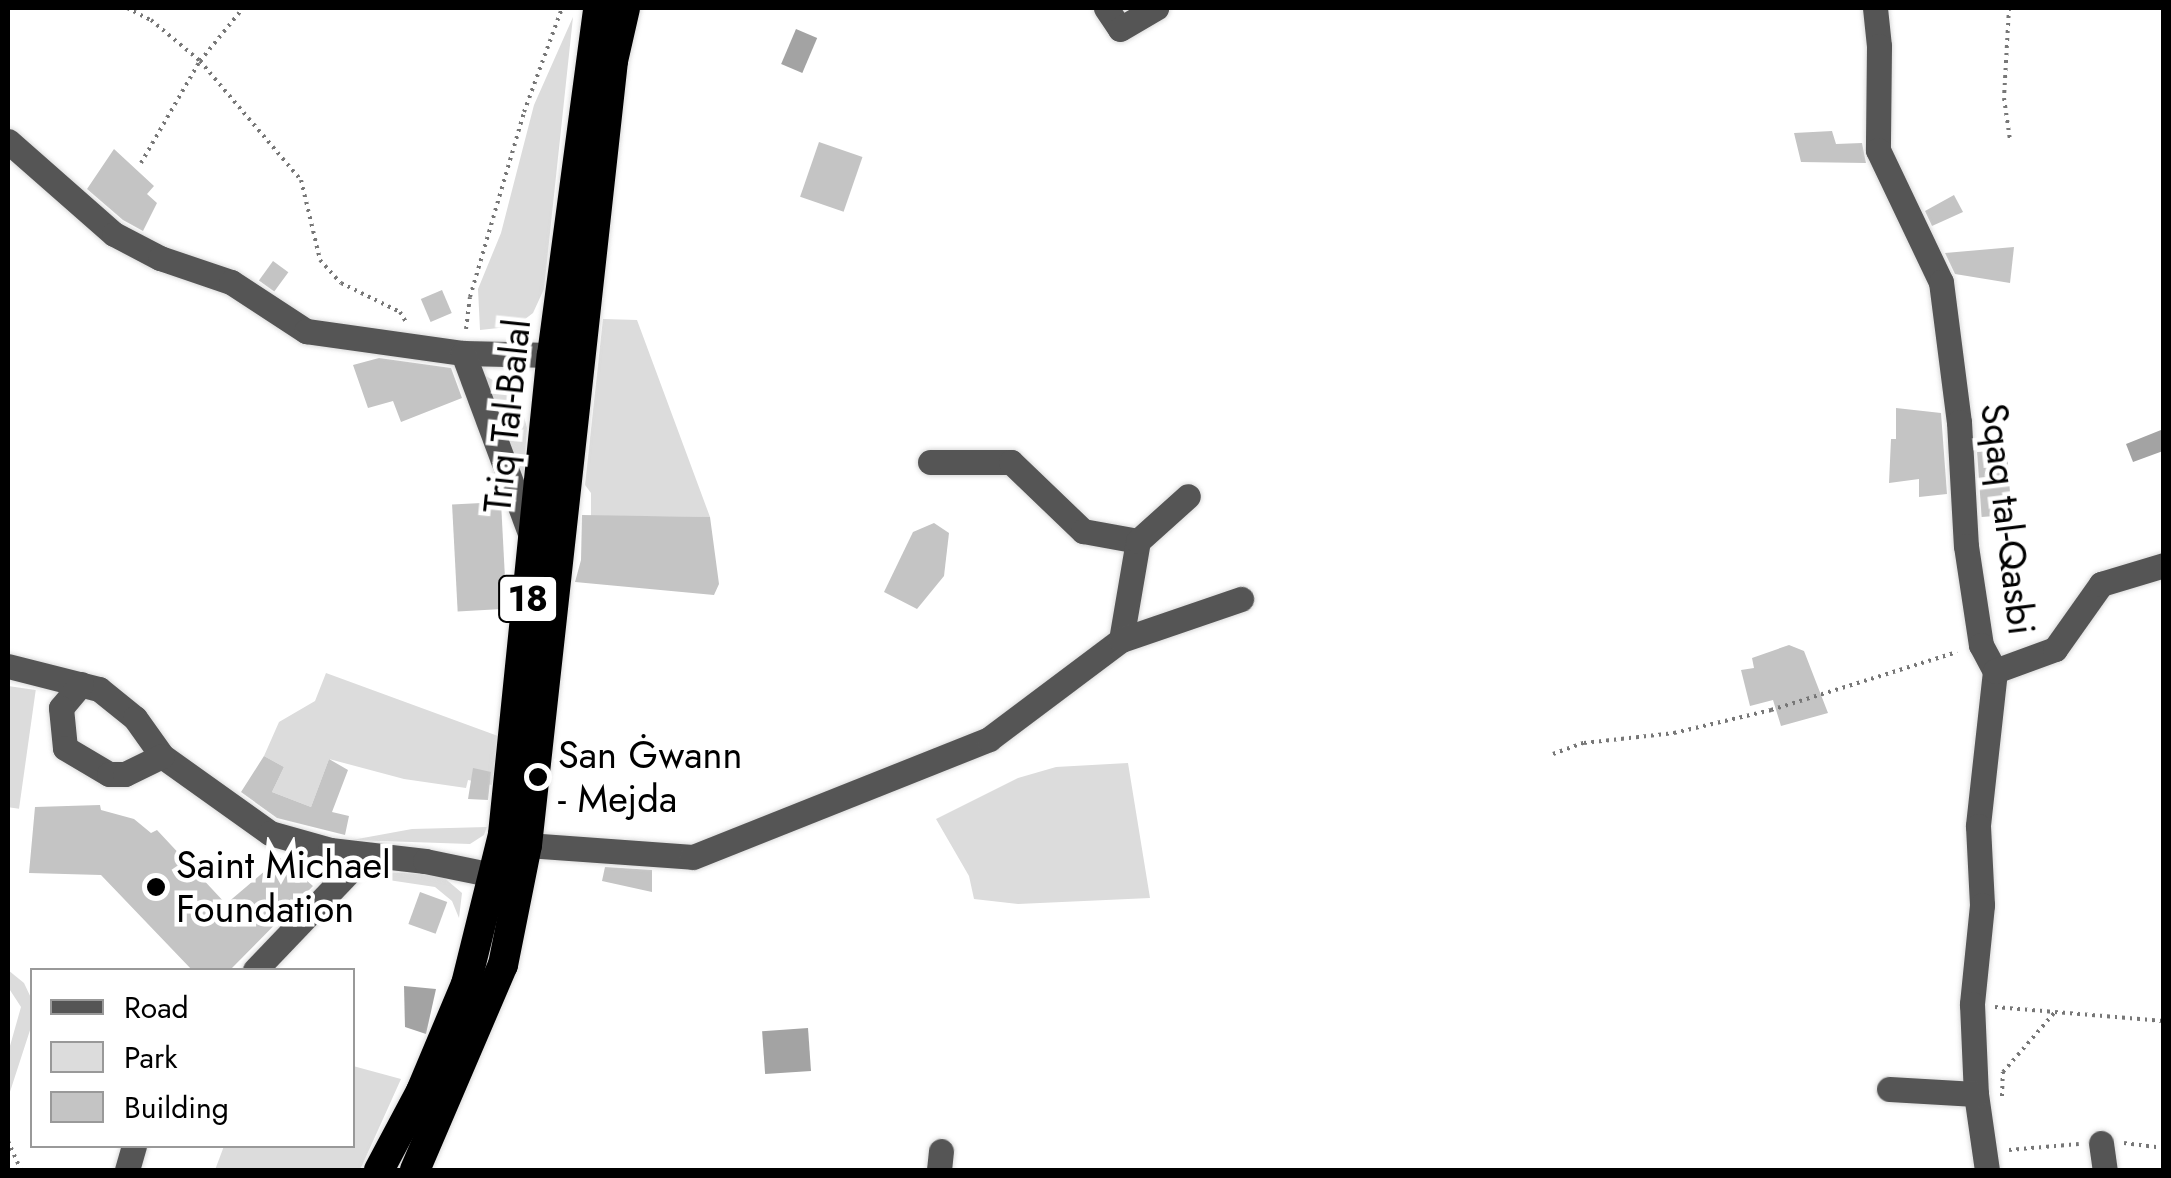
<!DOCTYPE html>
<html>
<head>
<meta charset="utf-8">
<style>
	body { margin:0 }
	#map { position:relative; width:2171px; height:1178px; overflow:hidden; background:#fff; font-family:Jost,sans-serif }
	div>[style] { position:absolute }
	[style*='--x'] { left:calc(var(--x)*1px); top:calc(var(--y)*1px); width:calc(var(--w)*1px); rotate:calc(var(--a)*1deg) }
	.green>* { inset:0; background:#dcdcdc; transform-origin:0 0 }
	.water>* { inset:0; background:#a3a3a3; transform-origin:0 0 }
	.building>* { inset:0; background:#c4c4c4; transform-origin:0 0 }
	.path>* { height:4px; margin-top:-2px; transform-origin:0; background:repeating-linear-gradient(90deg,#777 0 2.5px,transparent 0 7.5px) }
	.roads { filter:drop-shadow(0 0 2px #dbdbdb) drop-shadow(0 0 2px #dbdbdb) }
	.minor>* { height:25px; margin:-12.5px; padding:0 12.5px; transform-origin:12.5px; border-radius:12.5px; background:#555 }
	.highway>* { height:30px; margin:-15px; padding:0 15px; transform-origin:15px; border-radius:15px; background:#000 }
	.dots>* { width:28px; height:28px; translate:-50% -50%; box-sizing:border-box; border:5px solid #fff; border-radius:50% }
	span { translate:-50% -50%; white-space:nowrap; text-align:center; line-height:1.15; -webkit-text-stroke:9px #fff; paint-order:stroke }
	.shield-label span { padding:2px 8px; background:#fff; border:2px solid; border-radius:8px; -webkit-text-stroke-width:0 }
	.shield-label { font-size:35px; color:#000; font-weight:700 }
	.street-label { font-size:38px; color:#000 }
	.poi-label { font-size:38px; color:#000 }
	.left { translate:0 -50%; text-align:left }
	.frame { position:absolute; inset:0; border:10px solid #000; pointer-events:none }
	.legend { position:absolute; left:30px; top:968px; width:325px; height:180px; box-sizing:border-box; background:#fff; border:2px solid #999; margin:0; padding:12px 18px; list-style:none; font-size:30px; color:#000 }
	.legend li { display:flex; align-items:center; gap:20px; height:50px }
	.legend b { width:50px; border:2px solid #999 }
</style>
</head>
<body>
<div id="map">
	<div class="green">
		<div style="clip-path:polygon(573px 17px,544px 289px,533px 313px,516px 326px,480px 330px,478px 289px,501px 233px,534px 105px)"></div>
		<div style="clip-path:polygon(603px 319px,637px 320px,710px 517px,591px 516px,591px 493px,585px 485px)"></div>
		<div style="clip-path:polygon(482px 374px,507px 388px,521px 406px,527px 428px,523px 483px)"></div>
		<div style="clip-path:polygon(326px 673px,498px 736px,492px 785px,468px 780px,466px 788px,404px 779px,329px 759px,311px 807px,272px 792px,284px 767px,264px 756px,279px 722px,315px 701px)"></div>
		<div style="left:8px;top:686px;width:28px;height:120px;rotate:8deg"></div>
		<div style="clip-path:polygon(1128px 763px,1150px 898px,1018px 904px,974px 899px,969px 876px,936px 819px,1018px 778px,1056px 767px)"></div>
		<div style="clip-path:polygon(487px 827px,484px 835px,470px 844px,352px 840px,412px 829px)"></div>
		<div style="clip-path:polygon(384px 872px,441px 875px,462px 893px,459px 918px,452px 901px,435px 887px,375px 878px)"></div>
		<div style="clip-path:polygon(8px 970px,24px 983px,32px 1000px,32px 1024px,8px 1098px,8px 1053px,21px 1007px,8px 987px)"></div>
		<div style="clip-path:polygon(353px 1066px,401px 1079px,360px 1170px,215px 1170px,224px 1146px,352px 1146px)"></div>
	</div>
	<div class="water">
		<div style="left:796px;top:29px;width:23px;height:38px;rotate:23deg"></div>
		<div style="clip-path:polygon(2161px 430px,2163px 451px,2133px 462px,2126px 444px)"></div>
		<div style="clip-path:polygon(404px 986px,436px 989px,426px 1034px,405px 1027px)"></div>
		<div style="left:808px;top:1028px;width:43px;height:46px;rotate:86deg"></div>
	</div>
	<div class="building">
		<div style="clip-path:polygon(1832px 131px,1836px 144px,1862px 143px,1866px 163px,1801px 162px,1794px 133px)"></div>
		<div style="left:819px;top:142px;width:46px;height:58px;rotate:19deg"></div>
		<div style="clip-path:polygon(114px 149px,154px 186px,147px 194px,157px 203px,143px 231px,123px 220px,87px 189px)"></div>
		<div style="clip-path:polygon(1954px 195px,1963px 212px,1932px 226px,1925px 211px)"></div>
		<div style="clip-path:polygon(2014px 247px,2010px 283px,1955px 274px,1945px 253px)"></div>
		<div style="left:273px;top:261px;width:19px;height:24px;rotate:36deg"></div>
		<div style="left:442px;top:290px;width:25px;height:23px;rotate:67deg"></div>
		<div style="clip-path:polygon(379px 358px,451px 368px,462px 398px,401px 422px,393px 401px,368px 408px,353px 365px)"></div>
		<div style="clip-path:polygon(1896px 408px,1941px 413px,1947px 494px,1919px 497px,1919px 479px,1889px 483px,1891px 439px,1896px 439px)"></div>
		<div style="left:2007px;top:450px;width:65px;height:30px;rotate:86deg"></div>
		<div style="left:501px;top:502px;width:107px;height:49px;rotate:87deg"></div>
		<div style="clip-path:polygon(582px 515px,710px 517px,719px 584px,714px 595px,575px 582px,581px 560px)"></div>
		<div style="clip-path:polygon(934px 523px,949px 533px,944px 576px,917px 609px,884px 592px,913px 532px)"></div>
		<div style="clip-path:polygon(1789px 645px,1804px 651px,1828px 713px,1781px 726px,1773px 700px,1750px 706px,1741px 670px,1754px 668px,1752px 658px)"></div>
		<div style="clip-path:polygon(264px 756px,284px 767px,272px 792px,311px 807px,329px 759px,348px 770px,332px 812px,349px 816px,345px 835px,277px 818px,241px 792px)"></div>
		<div style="clip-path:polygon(473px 768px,491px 772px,488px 800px,468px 799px)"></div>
		<div style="clip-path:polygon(100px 805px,101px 810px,134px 819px,151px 833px,157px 830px,226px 904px,280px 858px,313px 886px,230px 970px,192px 970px,101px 875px,29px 873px,35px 807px)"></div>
		<div style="clip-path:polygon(605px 867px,652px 870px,652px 892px,602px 881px)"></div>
		<div style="left:420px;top:892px;width:29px;height:34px;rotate:20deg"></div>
	</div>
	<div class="path">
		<div style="--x:127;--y:8;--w:27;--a:27"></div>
		<div style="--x:151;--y:20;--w:64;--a:39.9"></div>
		<div style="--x:200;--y:61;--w:68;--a:-50.9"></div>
		<div style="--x:2009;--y:8;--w:90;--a:93.2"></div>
		<div style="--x:2004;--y:98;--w:42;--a:81.9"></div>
		<div style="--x:141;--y:163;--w:118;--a:-60"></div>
		<div style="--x:200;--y:61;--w:156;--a:49.7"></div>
		<div style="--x:301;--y:180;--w:82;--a:76.6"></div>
		<div style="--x:320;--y:260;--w:31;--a:48"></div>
		<div style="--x:341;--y:283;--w:66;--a:26.2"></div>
		<div style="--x:400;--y:312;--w:12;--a:59"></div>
		<div style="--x:466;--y:329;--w:32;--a:-83"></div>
		<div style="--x:470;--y:297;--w:193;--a:-73.7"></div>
		<div style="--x:524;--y:112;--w:111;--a:-69.9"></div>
		<div style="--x:1553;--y:754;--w:33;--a:-20"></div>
		<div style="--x:1584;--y:743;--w:91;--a:-6.3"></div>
		<div style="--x:1674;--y:733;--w:100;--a:-13.3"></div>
		<div style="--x:1771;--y:710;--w:195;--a:-17.3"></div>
		<div style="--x:1995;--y:1007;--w:60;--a:4.8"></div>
		<div style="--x:2002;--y:1096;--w:24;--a:-88"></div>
		<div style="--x:2003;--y:1072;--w:79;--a:-49.1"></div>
		<div style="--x:2055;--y:1012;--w:109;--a:4.7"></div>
		<div style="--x:8;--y:1141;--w:32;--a:66"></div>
		<div style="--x:2124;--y:1143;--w:40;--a:7.1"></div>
		<div style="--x:2009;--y:1150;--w:70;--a:-4.9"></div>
	</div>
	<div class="roads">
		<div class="minor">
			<div style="--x:1106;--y:8;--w:25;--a:56"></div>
			<div style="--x:1120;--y:29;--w:42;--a:-30.3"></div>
			<div style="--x:1875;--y:8;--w:38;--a:84"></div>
			<div style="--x:1879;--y:46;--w:104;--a:90.6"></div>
			<div style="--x:1878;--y:150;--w:146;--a:64.5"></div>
			<div style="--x:1941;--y:282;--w:141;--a:82.7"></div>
			<div style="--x:1959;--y:422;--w:124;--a:86.8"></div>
			<div style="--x:1966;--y:546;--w:100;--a:81.4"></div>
			<div style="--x:1981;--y:645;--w:30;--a:62"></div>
			<div style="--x:1995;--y:671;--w:156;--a:96.3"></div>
			<div style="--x:1978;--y:826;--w:79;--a:87.1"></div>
			<div style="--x:1982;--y:905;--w:100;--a:95.8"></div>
			<div style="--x:1972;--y:1004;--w:90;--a:87.5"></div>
			<div style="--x:1976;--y:1094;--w:77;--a:81.8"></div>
			<div style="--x:8;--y:141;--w:141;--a:41.3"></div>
			<div style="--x:114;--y:234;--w:52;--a:27.6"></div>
			<div style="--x:160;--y:258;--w:75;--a:18.7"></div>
			<div style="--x:231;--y:282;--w:90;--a:33.2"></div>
			<div style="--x:306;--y:331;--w:159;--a:8"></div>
			<div style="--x:463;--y:353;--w:89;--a:1.3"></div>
			<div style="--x:463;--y:353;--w:198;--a:69.6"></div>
			<div style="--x:930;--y:462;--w:81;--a:0"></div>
			<div style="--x:1011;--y:462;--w:100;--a:43.8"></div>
			<div style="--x:1083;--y:531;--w:56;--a:10.3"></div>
			<div style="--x:1121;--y:640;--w:100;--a:-80.3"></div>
			<div style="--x:1138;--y:541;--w:67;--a:-42"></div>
			<div style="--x:8;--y:666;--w:94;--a:14.2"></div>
			<div style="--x:99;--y:689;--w:46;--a:38.9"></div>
			<div style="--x:135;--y:718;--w:47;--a:54.6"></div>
			<div style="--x:162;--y:756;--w:133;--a:35.5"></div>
			<div style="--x:270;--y:833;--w:62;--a:15.8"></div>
			<div style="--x:330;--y:850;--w:96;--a:6.6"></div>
			<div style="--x:425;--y:861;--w:69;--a:11.6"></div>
			<div style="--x:1995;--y:671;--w:64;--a:-20.1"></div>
			<div style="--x:2055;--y:649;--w:80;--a:-54.7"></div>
			<div style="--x:2101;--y:584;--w:66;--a:-16.8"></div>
			<div style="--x:81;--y:684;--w:31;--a:130"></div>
			<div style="--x:61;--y:708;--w:40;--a:84.3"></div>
			<div style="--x:65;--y:748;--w:51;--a:30.6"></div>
			<div style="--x:109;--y:774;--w:16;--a:0"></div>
			<div style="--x:125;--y:774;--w:41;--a:-25.9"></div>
			<div style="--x:527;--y:845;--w:166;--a:4.1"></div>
			<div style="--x:693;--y:857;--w:319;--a:-21.7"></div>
			<div style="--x:989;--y:739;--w:165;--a:-36.9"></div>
			<div style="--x:1121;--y:640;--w:127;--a:-18.9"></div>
			<div style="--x:255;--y:970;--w:159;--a:-46.3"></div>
			<div style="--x:1889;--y:1089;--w:87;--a:3.3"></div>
			<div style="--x:2101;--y:1143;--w:27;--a:82"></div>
			<div style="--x:127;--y:1170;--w:25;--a:-74"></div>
			<div style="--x:939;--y:1170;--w:19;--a:-84"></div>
		</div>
		<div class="highway">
			<div style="--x:379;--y:1170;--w:89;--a:-62"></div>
			<div style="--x:421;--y:1091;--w:116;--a:-67.2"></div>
			<div style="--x:466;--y:984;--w:154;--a:-76.1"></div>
			<div style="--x:503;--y:834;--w:481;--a:-84.2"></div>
			<div style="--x:552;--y:355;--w:350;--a:-82.4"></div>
			<div style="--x:415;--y:1170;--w:223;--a:-66.8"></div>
			<div style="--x:503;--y:965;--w:122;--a:-78.7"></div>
			<div style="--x:527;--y:845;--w:789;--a:-83.74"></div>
			<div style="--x:613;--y:61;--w:54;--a:-77.2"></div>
		</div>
	</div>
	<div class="dots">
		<div style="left:538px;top:777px;background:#000"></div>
		<div style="left:156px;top:887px;background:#000"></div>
	</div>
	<div class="shield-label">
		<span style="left:528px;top:599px">18</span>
	</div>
	<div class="street-label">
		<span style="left:507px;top:416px;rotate:-84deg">Triq Tal-Balal</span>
		<span style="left:2008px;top:519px;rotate:83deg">Sqaq tal-Qasbi</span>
	</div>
	<div class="poi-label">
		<span class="left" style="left:558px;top:777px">San Ġwann<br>- Mejda</span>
		<span class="left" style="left:176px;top:887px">Saint Michael<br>Foundation</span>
	</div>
	<div class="frame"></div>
	<ul class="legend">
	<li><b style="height:12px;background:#555"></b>Road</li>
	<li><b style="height:28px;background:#dcdcdc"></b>Park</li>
	<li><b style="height:28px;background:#c4c4c4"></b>Building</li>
	</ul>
</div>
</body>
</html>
